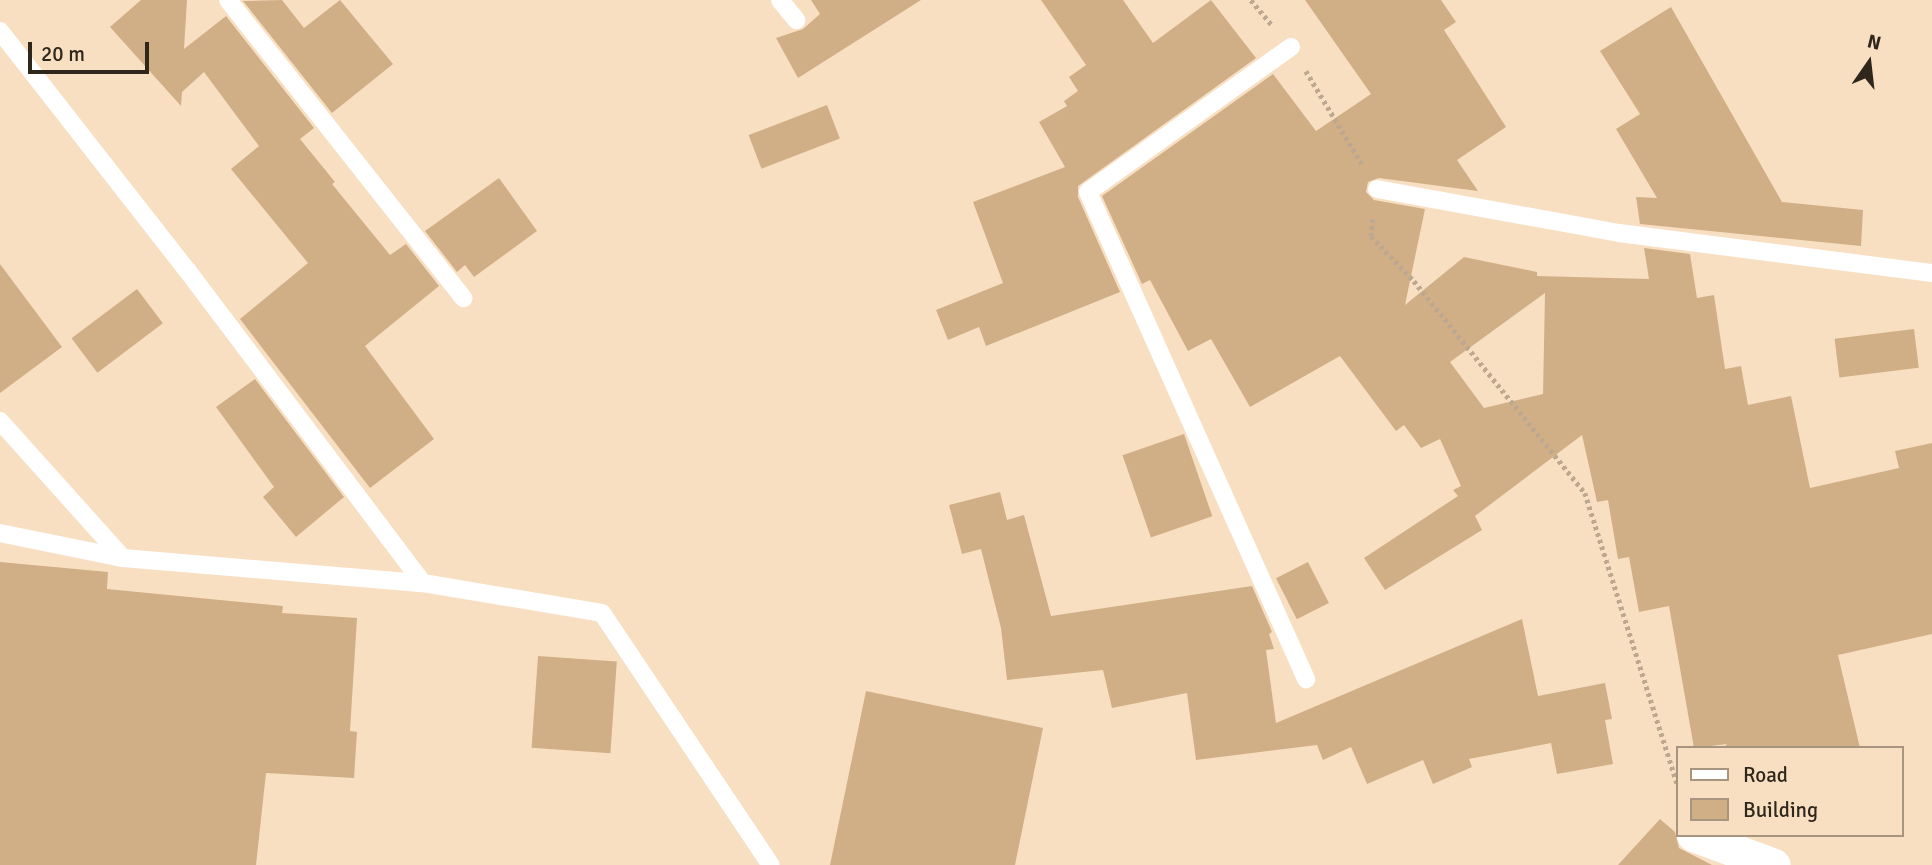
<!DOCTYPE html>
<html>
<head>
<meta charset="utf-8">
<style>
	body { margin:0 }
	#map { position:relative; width:1932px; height:865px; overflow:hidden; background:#f8dfc2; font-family:Signika,sans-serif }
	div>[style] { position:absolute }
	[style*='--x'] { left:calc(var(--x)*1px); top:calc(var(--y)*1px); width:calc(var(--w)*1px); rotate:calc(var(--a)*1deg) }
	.building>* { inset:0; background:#d1af86; transform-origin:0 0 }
	.path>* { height:4.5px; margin-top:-2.25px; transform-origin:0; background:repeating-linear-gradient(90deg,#bca890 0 3.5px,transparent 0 7px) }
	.service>* { height:18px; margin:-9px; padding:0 9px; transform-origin:9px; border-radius:9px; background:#fff }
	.minor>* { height:33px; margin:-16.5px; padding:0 16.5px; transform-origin:16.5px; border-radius:16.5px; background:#fff }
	span { translate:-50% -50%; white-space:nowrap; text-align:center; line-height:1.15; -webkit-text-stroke:5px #f8dfc2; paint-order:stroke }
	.legend { position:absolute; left:1676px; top:746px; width:228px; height:91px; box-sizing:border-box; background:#f8dfc2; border:2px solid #a89580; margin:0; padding:9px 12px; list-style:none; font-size:21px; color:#30271c }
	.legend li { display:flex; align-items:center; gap:14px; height:35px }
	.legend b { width:35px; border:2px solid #a89580 }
	.north { position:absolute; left:1834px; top:28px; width:70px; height:70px; -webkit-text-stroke:5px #f8dfc2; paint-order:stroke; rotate:14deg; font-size:19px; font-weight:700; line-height:28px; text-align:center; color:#30271c }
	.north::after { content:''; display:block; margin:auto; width:24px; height:32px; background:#30271c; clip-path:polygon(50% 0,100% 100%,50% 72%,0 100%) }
	.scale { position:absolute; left:28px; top:42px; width:121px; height:32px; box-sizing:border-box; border:4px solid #30271c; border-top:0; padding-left:9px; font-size:21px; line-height:24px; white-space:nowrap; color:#30271c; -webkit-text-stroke:5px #f8dfc2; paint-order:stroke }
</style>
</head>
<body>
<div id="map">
	<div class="building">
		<div style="clip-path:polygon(141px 0,187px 0,184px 49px,226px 16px,314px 128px,300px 139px,335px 182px,332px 184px,390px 255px,406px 244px,439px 286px,365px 346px,434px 439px,370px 488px,240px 319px,308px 263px,231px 169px,259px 146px,204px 72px,182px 92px,181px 106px,110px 27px)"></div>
		<div style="clip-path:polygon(282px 0,304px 28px,340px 0,393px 64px,332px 113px,243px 1px)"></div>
		<div style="clip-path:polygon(811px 0,921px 0,798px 78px,776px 38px,803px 29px,820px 14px)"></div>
		<div style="clip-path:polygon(1041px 0,1123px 0,1153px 43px,1211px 0,1256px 58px,1078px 186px,1078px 197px,1120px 292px,986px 346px,979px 327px,948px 340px,936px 310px,1003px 283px,973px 202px,1065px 167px,1039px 122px,1067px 106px,1064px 101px,1078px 91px,1069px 77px,1086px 65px)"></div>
		<div style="clip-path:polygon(evenodd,1305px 0,1441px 0,1456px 22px,1444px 30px,1506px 127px,1457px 160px,1478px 191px,1379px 178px,1368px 182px,1366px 192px,1374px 200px,1425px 209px,1405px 305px,1464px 257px,1537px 272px,1537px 276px,1649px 279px,1644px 248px,1690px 254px,1697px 298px,1714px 295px,1725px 369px,1741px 366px,1748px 405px,1791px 396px,1810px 488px,1899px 468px,1895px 451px,1932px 443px,1932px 634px,1838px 655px,1860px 748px,1724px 748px,1727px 744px,1694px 748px,1669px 606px,1639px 612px,1629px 557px,1618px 559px,1608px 500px,1597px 502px,1582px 435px,1475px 516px,1482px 530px,1385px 590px,1364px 558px,1458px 496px,1453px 490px,1461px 486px,1440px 439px,1421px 448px,1404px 425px,1396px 431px,1340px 356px,1250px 407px,1211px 339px,1188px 351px,1150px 280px,1142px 284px,1102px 196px,1273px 74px,1316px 131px,1371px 94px,1305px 0,1545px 293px,1543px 394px,1484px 408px,1450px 362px,1545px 293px)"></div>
		<div style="clip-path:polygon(1671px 7px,1782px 202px,1863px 210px,1861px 246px,1640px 224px,1636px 197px,1657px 198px,1616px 129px,1640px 114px,1600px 51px)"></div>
		<div style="left:827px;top:105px;width:36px;height:84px;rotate:69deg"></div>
		<div style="clip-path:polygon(499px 178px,537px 231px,474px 277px,465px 265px,457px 272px,425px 231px)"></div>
		<div style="clip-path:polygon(0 264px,62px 347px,0 393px)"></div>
		<div style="left:137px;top:289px;width:43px;height:82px;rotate:53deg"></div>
		<div style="left:1914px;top:329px;width:39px;height:80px;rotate:83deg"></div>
		<div style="clip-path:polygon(255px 379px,344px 497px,296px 537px,263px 497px,274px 487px,216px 407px)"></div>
		<div style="left:1184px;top:434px;width:87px;height:65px;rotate:71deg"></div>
		<div style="clip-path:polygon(1000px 492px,1007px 520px,1024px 515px,1051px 616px,1252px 586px,1272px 632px,1269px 634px,1274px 649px,1266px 650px,1276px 723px,1522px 619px,1538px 696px,1605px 683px,1612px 719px,1605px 720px,1613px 764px,1557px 774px,1551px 743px,1469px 759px,1472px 767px,1433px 784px,1423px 760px,1367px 784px,1351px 747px,1323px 760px,1317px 745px,1196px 760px,1187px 693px,1112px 708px,1103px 670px,1007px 680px,1001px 628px,981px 549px,962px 554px,949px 505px)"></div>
		<div style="clip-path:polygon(0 562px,108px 572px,107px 589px,283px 606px,282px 613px,357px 618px,350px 731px,357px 732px,354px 778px,266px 773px,256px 865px,0 865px)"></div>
		<div style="left:1308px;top:562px;width:46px;height:36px;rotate:63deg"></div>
		<div style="left:538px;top:656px;width:79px;height:92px;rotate:4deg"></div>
		<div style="clip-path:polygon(866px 691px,1043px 728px,1015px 865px,830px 865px)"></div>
		<div style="clip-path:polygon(1660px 819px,1675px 832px,1679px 848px,1712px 865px,1618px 865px)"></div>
	</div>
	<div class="path">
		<div style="--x:1251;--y:0;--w:33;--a:50"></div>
		<div style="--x:1306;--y:71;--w:111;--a:59"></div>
		<div style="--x:1373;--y:219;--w:17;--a:97"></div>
		<div style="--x:1371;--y:236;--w:62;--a:46.3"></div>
		<div style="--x:1414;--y:281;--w:272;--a:51.1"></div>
		<div style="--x:1585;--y:493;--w:308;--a:72.4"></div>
	</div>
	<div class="service">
		<div style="--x:228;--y:0;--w:380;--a:51.7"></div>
		<div style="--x:780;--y:0;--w:26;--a:51"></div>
		<div style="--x:0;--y:31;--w:303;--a:52"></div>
		<div style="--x:187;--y:270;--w:392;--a:53"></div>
		<div style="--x:1291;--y:47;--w:249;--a:144.5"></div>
		<div style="--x:1088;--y:192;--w:534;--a:65.88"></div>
		<div style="--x:1377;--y:189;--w:246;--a:10.3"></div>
		<div style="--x:1619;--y:233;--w:316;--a:7.3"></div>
		<div style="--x:0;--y:421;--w:184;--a:48.1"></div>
		<div style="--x:0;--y:533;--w:126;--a:11.5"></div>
		<div style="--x:123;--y:558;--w:301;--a:4.8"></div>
		<div style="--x:423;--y:583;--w:181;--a:9.5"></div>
		<div style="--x:602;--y:613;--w:303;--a:56.2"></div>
	</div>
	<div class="minor">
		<div style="--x:1693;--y:835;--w:86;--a:20.3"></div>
	</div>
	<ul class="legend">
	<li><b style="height:9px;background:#fff"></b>Road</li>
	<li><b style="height:19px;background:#d1af86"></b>Building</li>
	</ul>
	<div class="north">N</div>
	<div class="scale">20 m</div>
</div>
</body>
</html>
